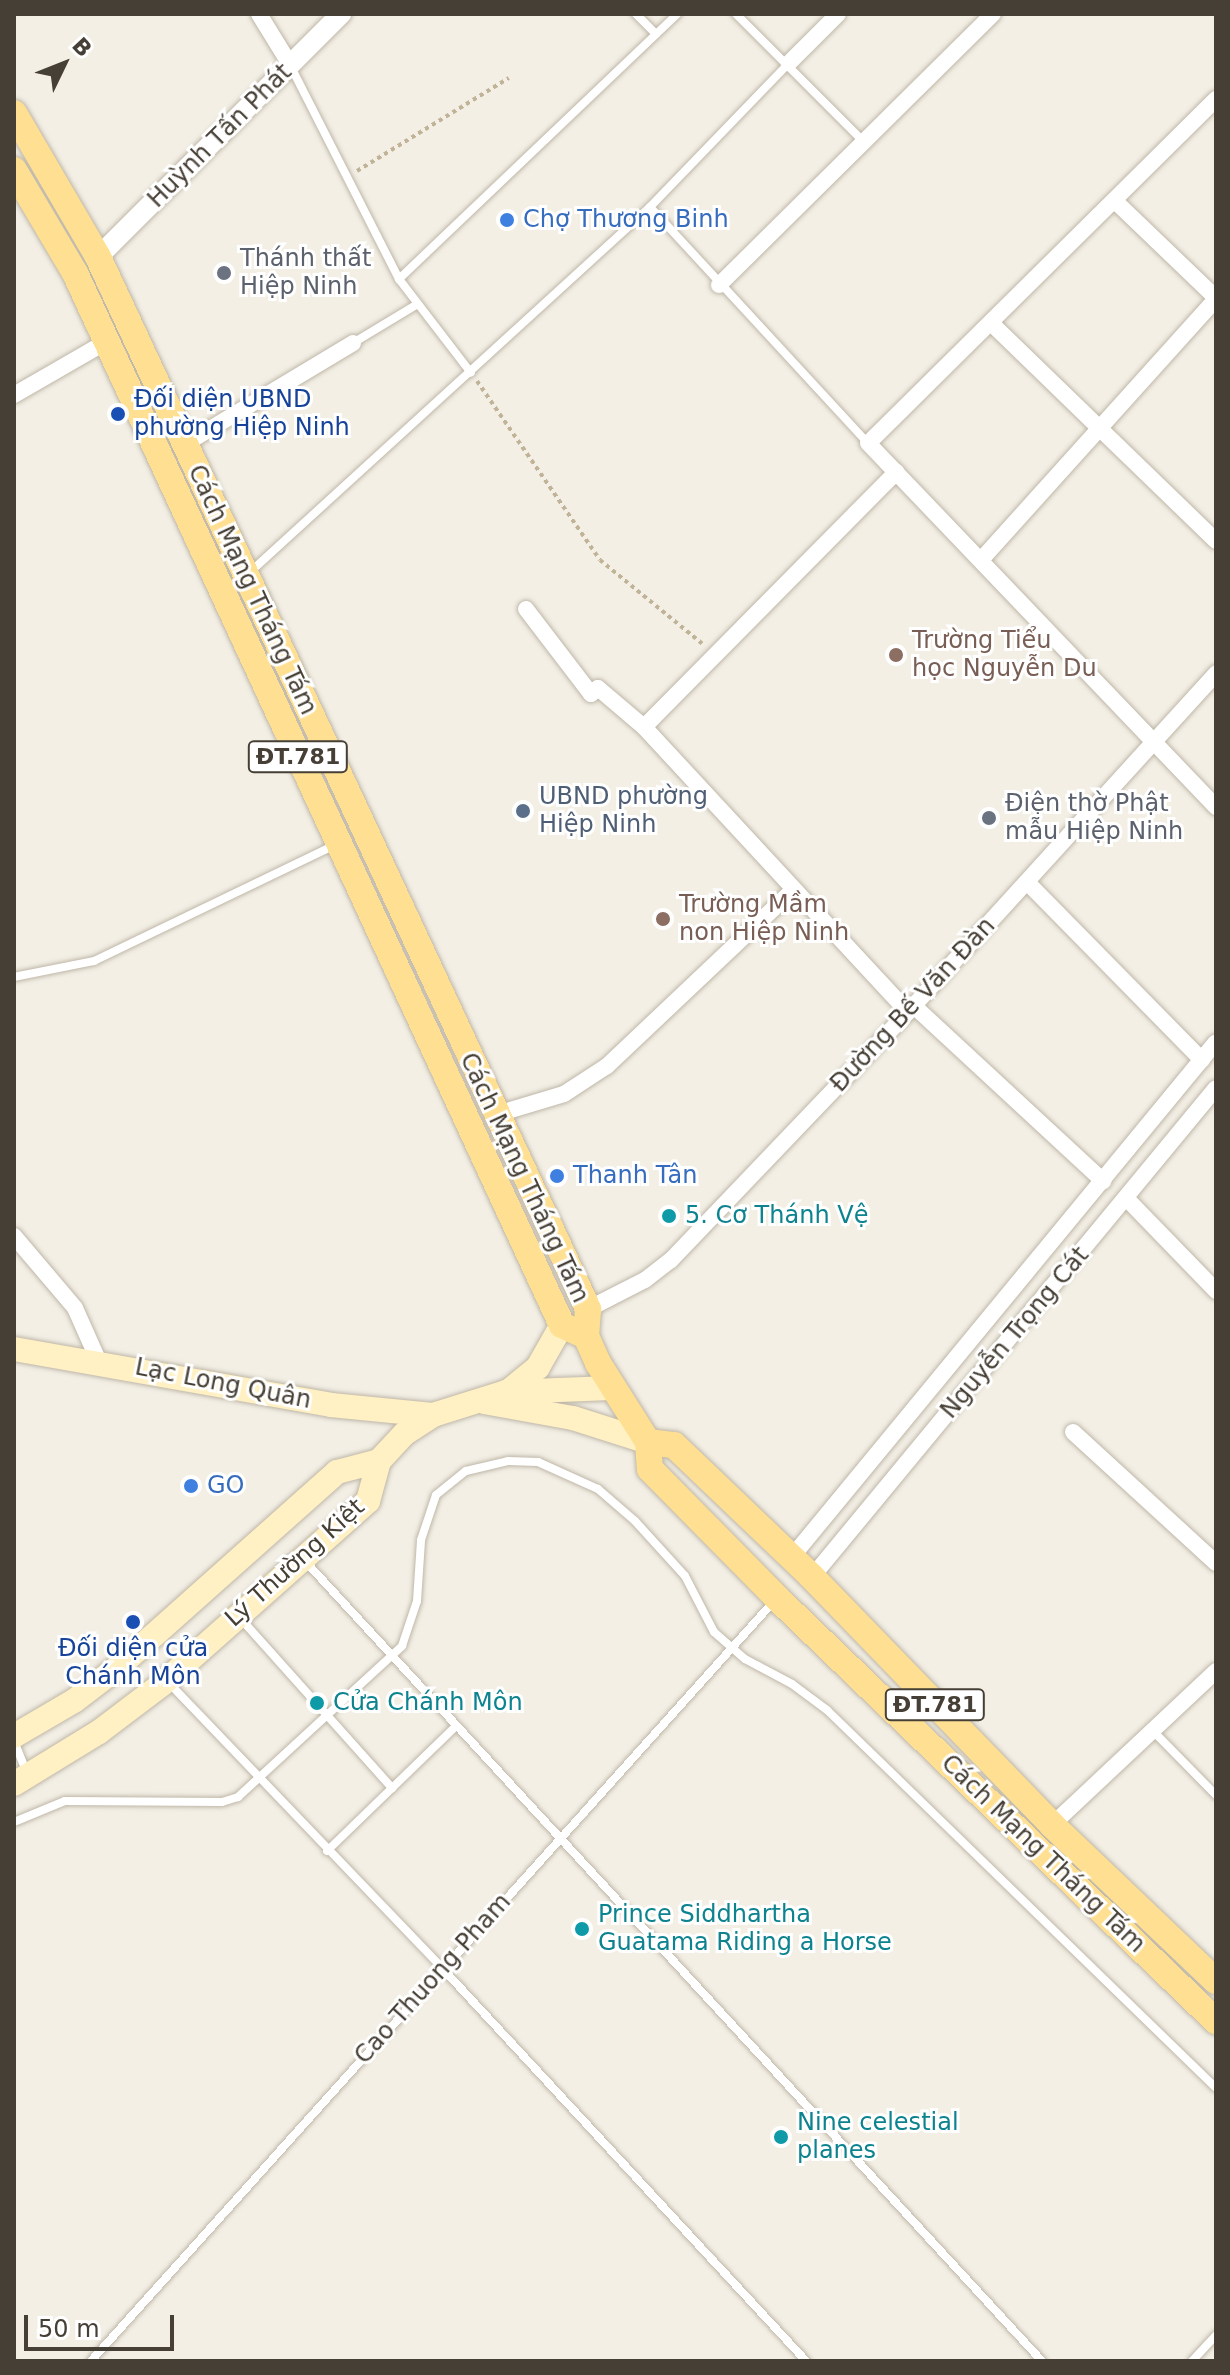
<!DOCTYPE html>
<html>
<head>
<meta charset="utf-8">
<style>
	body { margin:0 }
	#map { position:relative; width:1230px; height:2375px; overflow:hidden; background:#f3efe5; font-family:"DejaVu Sans",sans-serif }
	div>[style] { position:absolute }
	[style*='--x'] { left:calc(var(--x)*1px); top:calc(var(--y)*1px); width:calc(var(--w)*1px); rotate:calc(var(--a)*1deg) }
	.path>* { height:4px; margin-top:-2px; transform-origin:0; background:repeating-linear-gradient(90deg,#c1b398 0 4px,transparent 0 8px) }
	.roads { filter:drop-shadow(0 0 2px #bfb7a8) drop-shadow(0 0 2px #bfb7a8) }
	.service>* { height:8px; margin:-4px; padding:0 4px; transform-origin:4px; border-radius:4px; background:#fff }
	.minor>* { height:16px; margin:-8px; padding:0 8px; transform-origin:8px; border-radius:8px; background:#fff }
	.tertiary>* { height:20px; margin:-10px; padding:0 10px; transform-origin:10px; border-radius:10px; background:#fff }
	.secondary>* { height:24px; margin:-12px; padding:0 12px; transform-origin:12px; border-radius:12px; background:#fff1c4 }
	.primary>* { height:26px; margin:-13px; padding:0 13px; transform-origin:13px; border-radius:13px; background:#ffe093 }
	.dots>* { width:22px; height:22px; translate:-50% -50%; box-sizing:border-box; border:4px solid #fff; border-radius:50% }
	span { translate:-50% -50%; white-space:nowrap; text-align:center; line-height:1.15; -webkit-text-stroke:6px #fff; paint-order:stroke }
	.shield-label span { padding:2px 6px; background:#fff; border:2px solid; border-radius:6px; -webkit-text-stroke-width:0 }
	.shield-label { font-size:22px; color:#463f35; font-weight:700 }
	.street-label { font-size:24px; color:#463f35 }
	.shop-label { font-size:24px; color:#366cbe }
	.left { translate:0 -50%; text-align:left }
	.worship-label { font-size:24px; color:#5b616d }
	.transit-label { font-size:24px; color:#164399 }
	.education-label { font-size:24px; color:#785e54 }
	.service-label { font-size:24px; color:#4e5e75 }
	.culture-label { font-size:24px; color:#0d838f }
	.frame { position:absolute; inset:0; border:16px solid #463f35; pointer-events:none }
	.north { position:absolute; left:24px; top:24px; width:80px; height:80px; -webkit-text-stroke:6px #fff; paint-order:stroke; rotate:47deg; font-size:22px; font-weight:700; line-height:32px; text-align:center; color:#463f35 }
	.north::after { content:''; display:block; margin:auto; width:28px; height:36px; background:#463f35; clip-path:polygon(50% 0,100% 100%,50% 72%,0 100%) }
	.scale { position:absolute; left:24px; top:2315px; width:150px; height:36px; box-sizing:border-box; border:4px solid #463f35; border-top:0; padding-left:10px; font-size:24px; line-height:28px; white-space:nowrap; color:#463f35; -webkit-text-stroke:6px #fff; paint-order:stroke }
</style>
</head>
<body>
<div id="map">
	<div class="path">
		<div style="--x:357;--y:171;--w:178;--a:-31.5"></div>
		<div style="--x:477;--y:381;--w:217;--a:55.5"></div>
		<div style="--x:600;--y:560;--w:134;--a:39.3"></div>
	</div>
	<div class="roads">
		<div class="service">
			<div style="--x:636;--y:14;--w:28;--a:45"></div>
			<div style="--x:736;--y:14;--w:181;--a:45"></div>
			<div style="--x:291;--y:67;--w:238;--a:63"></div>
			<div style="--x:399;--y:279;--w:118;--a:52.5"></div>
			<div style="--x:650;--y:207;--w:321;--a:47.3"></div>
			<div style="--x:399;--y:279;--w:384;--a:-43.6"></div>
			<div style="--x:353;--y:343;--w:74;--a:-31.1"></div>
			<div style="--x:249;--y:573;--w:543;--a:-42.39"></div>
			<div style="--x:650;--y:207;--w:200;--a:-46"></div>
			<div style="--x:14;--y:977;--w:82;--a:-11.3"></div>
			<div style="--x:94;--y:961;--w:270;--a:-25.7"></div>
			<div style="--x:305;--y:1561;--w:1088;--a:47.35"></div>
			<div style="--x:241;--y:1619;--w:227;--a:48.2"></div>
			<div style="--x:168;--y:1682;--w:396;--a:46.2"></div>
			<div style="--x:442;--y:1968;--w:536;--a:47.19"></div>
			<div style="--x:1153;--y:1731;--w:90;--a:45.5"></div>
			<div style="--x:14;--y:1741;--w:35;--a:68"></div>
			<div style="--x:14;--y:1822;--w:55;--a:-22.4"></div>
			<div style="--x:65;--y:1801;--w:157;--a:0.4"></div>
			<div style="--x:222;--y:1802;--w:17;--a:-17"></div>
			<div style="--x:238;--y:1797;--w:223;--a:-42.6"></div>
			<div style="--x:402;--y:1646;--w:47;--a:-71.6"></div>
			<div style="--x:417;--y:1601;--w:61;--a:-86.2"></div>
			<div style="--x:421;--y:1540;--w:47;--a:-71.6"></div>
			<div style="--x:436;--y:1495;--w:38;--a:-39"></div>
			<div style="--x:466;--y:1471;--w:43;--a:-13.4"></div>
			<div style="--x:508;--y:1461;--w:30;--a:2"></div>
			<div style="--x:538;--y:1462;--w:66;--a:24.2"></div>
			<div style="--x:598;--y:1489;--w:49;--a:40.9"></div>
			<div style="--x:635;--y:1521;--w:74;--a:47.7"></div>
			<div style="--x:685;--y:1576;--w:63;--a:62.6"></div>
			<div style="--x:714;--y:1632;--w:41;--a:41.1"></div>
			<div style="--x:745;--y:1659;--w:53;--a:28"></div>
			<div style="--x:792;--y:1684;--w:44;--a:36.6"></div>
			<div style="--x:827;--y:1710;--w:542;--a:44.18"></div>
			<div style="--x:327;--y:1851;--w:177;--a:-44.1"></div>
			<div style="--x:91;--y:2361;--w:1023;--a:-48.05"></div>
			<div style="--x:1192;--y:2361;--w:35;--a:-47"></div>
		</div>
		<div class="minor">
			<div style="--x:259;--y:14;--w:61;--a:58.4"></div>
			<div style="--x:789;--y:63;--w:69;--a:-45"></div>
			<div style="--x:1216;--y:99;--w:489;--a:135.3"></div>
			<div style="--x:868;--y:443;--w:504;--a:46.29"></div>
			<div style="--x:1115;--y:201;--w:140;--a:43.8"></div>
			<div style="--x:719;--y:285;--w:385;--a:-44.7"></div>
			<div style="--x:991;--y:323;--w:313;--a:44.1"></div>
			<div style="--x:14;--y:395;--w:104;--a:-30"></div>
			<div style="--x:185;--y:444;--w:196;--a:-31"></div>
			<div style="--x:981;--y:560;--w:351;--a:-48"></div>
			<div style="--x:526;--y:609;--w:107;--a:52.6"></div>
			<div style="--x:591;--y:694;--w:9;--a:-41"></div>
			<div style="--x:598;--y:688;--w:60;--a:40.3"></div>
			<div style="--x:644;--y:727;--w:388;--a:47.2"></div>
			<div style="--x:644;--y:727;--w:359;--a:-45.3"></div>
			<div style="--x:1028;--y:883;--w:248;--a:45.5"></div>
			<div style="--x:914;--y:1006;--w:258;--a:42.8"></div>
			<div style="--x:494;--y:1115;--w:73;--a:-16.7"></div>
			<div style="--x:564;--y:1094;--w:51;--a:-33.1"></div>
			<div style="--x:607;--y:1066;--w:256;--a:-43.4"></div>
			<div style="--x:1127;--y:1199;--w:128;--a:45.9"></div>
			<div style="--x:14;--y:1236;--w:94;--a:49.7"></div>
			<div style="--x:75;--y:1308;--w:57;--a:66.1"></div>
			<div style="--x:588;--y:1309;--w:64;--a:-27"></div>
			<div style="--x:645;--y:1280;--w:33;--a:-38"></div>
			<div style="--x:671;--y:1260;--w:343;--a:-46.3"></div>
			<div style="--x:908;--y:1012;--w:458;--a:-47.7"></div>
			<div style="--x:1073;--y:1432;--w:194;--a:42.5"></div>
			<div style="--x:791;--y:1558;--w:668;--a:-50.52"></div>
			<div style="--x:812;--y:1577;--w:634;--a:-50.44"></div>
			<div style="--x:1052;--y:1825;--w:225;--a:-43.2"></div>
		</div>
		<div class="tertiary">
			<div style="--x:98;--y:257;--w:344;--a:-45"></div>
		</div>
		<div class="secondary">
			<div style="--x:14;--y:1349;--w:322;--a:10"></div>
			<div style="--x:331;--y:1405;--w:102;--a:5.6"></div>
			<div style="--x:510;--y:1390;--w:36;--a:-39"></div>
			<div style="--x:538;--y:1367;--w:48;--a:-60.3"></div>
			<div style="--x:484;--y:1402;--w:90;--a:10.2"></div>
			<div style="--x:573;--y:1418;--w:79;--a:17.7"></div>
			<div style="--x:14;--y:1736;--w:69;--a:-30.3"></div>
			<div style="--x:74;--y:1701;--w:54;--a:-37.5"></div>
			<div style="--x:117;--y:1668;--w:295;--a:-41.7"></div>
			<div style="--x:337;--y:1472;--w:43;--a:-14.7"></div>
			<div style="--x:14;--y:1784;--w:100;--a:-31.5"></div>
			<div style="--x:99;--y:1732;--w:78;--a:-37.2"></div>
			<div style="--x:161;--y:1685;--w:277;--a:-41.6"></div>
			<div style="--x:368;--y:1501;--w:41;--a:-74.6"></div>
			<div style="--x:379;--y:1461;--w:37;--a:-47"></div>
			<div style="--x:404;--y:1434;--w:35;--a:-33"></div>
			<div style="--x:433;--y:1415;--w:77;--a:-17.5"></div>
			<div style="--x:506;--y:1392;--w:105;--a:-2.2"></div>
		</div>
		<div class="primary">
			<div style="--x:14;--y:113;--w:167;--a:59.7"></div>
			<div style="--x:98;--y:257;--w:1161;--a:65.02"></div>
			<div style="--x:588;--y:1309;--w:27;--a:94"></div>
			<div style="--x:586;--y:1336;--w:30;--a:66"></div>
			<div style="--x:598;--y:1363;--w:93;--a:57.7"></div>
			<div style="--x:648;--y:1442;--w:27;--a:86"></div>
			<div style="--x:650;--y:1469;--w:181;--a:45.4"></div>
			<div style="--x:777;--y:1598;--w:610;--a:43.94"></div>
			<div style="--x:14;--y:170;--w:120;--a:59.4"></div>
			<div style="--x:75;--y:273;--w:1159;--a:65.16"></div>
			<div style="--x:562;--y:1325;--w:26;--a:25"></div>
			<div style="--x:648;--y:1442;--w:26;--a:7"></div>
			<div style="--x:674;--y:1445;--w:191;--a:43.7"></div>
			<div style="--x:812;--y:1577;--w:345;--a:45.9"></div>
			<div style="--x:1052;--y:1825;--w:226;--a:43.6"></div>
		</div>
	</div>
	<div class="dots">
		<div style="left:507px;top:220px;background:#3f7fe0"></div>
		<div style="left:224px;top:273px;background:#6b7280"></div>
		<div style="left:118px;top:414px;background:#1a4fb4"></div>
		<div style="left:896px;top:655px;background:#8d6e63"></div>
		<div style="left:523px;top:811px;background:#5c6f8a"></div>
		<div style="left:989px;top:818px;background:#6b7280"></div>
		<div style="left:663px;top:919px;background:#8d6e63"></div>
		<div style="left:557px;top:1176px;background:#3f7fe0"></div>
		<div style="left:669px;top:1216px;background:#0f9aa8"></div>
		<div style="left:191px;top:1486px;background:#3f7fe0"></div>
		<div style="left:133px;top:1622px;background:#1a4fb4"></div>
		<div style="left:317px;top:1703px;background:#0f9aa8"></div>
		<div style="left:582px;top:1929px;background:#0f9aa8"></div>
		<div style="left:781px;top:2137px;background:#0f9aa8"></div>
	</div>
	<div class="shield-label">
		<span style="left:298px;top:757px">ĐT.781</span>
		<span style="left:935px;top:1705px">ĐT.781</span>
	</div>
	<div class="street-label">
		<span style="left:220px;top:136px;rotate:-45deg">Huỳnh Tấn Phát</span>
		<span style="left:252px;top:590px;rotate:65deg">Cách Mạng Tháng Tám</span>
		<span style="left:913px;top:1005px;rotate:-47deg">Đường Bế Văn Đàn</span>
		<span style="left:524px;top:1178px;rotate:65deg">Cách Mạng Tháng Tám</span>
		<span style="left:1015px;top:1333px;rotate:-50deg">Nguyễn Trọng Cát</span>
		<span style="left:223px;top:1384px;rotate:11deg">Lạc Long Quân</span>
		<span style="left:295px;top:1563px;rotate:-42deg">Lý Thường Kiệt</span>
		<span style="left:1043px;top:1854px;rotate:44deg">Cách Mạng Tháng Tám</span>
		<span style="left:433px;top:1979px;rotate:-48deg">Cao Thuong Pham</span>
	</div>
	<div class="shop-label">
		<span class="left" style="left:523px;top:220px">Chợ Thương Binh</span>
		<span class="left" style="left:573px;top:1176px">Thanh Tân</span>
		<span class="left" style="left:207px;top:1486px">GO</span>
	</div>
	<div class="worship-label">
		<span class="left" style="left:240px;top:273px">Thánh thất<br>Hiệp Ninh</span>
		<span class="left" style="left:1005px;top:818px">Điện thờ Phật<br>mẫu Hiệp Ninh</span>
	</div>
	<div class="transit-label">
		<span class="left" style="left:134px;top:414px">Đối diện UBND<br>phường Hiệp Ninh</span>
		<span style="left:133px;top:1663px">Đối diện cửa<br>Chánh Môn</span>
	</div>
	<div class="education-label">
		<span class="left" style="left:912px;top:655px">Trường Tiểu<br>học Nguyễn Du</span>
		<span class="left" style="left:679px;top:919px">Trường Mầm<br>non Hiệp Ninh</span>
	</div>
	<div class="service-label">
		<span class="left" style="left:539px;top:811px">UBND phường<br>Hiệp Ninh</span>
	</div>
	<div class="culture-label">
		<span class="left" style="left:685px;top:1216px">5. Cơ Thánh Vệ</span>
		<span class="left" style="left:333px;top:1703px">Cửa Chánh Môn</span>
		<span class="left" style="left:598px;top:1929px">Prince Siddhartha<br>Guatama Riding a Horse</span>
		<span class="left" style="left:797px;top:2137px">Nine celestial<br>planes</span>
	</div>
	<div class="frame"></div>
	<div class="north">B</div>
	<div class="scale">50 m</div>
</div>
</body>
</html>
